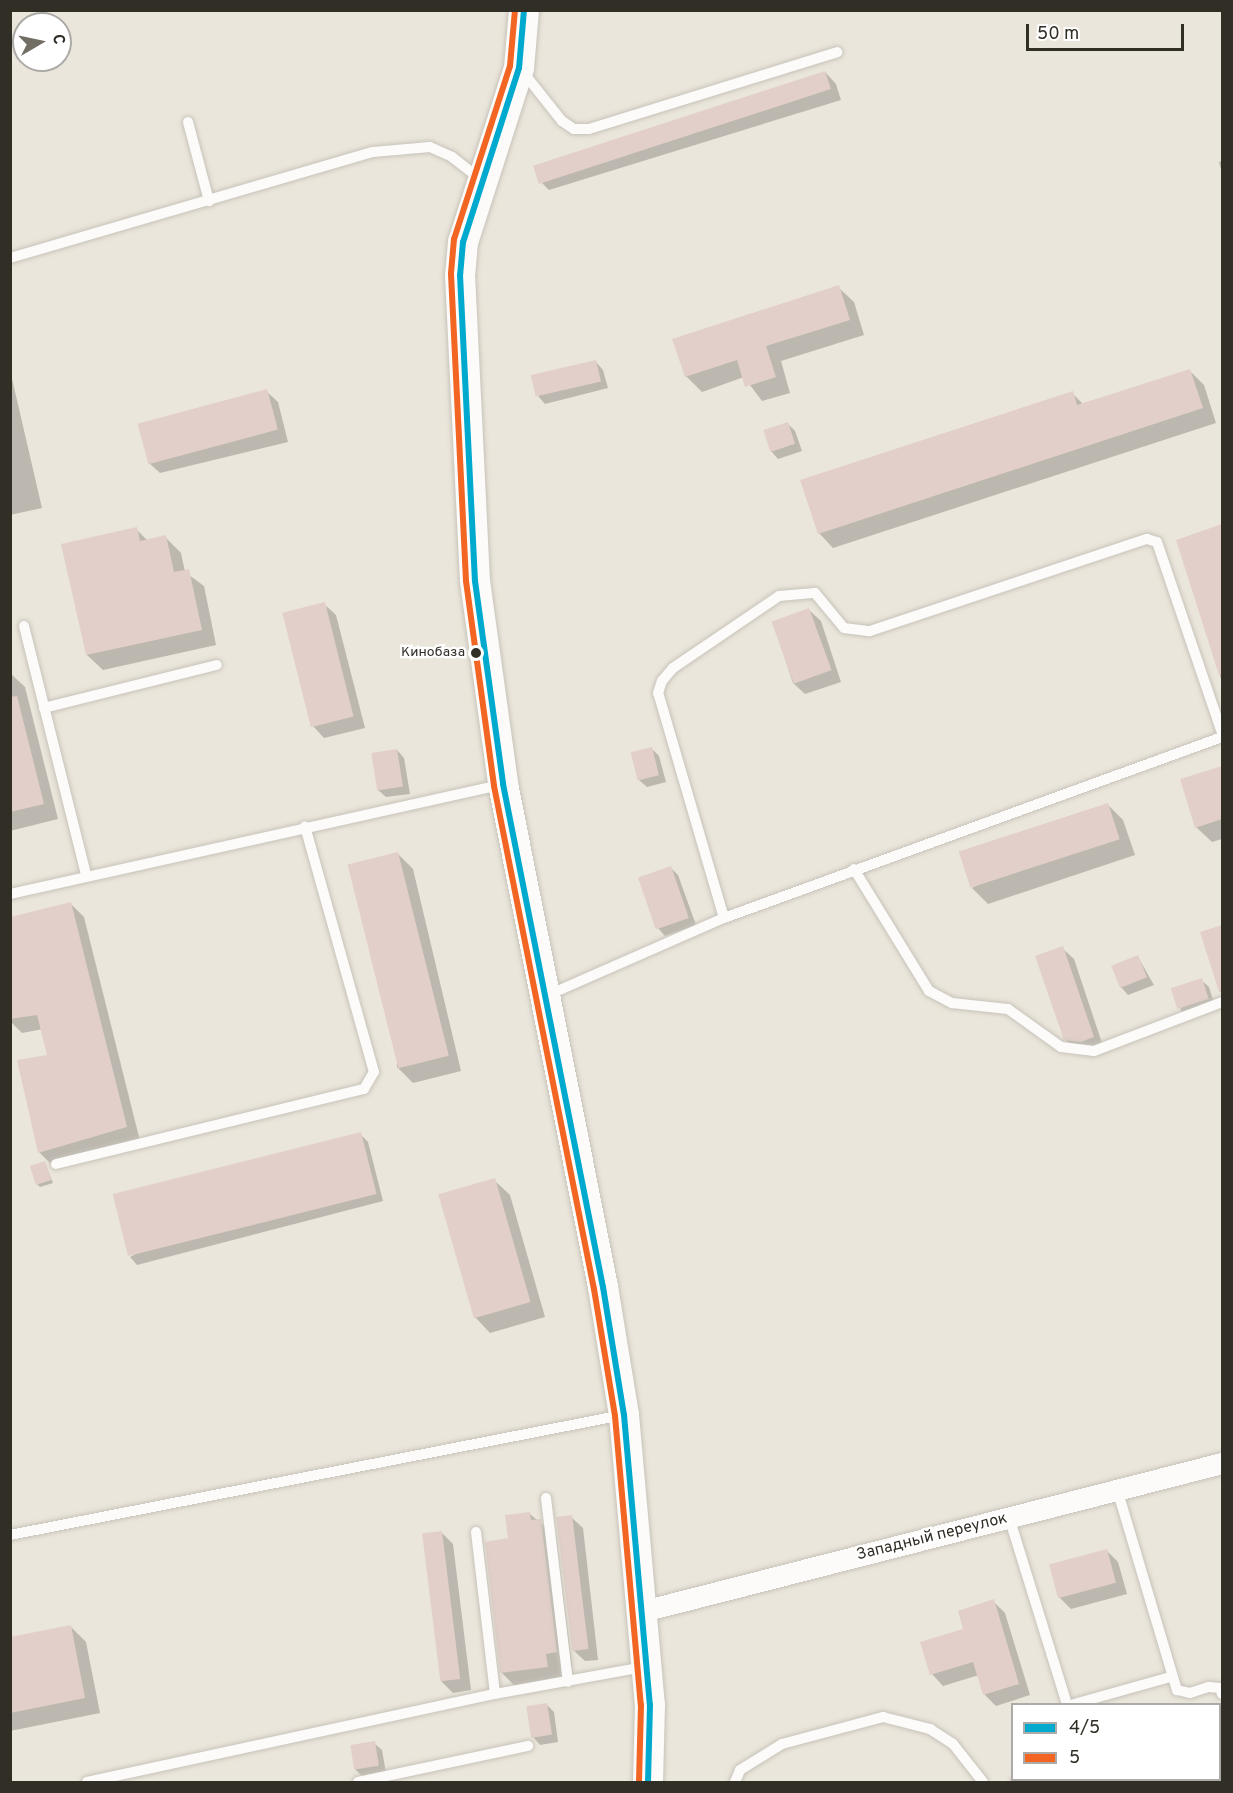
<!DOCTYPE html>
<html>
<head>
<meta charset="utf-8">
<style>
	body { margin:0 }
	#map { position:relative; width:1233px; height:1793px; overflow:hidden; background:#ebe6db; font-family:Overpass,sans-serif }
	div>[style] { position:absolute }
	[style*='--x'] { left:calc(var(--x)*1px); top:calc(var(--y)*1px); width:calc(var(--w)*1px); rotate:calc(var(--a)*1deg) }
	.shadow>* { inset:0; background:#0003 }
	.building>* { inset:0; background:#e2cfca; transform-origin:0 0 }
	.roads { filter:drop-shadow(0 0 2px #c7c3ba) drop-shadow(0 0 2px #c7c3ba) }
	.service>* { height:10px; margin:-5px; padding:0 5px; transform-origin:5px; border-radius:5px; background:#fcfbfa }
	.minor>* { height:21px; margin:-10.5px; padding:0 10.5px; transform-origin:10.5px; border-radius:10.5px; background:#fcfbfa }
	.secondary>* { height:30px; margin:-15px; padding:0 15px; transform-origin:15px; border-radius:15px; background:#fcfbfa }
	.bus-1>* { height:6px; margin:-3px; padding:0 3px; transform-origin:3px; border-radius:3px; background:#00a9ce }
	.bus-2>* { height:6px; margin:-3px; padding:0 3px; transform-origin:3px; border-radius:3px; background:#f26522 }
	.dots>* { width:16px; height:16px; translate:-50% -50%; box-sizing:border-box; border:3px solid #fff; border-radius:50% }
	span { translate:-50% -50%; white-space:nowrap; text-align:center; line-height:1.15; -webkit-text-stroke:4.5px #fff; paint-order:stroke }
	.bus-label { font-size:14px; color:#312e26 }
	.right { translate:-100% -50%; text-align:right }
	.street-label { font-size:16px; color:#312e26 }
	.frame { position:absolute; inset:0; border:12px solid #312e26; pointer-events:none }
	.legend { position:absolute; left:1011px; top:1703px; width:210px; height:78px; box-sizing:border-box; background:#fff; border:2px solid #adaba8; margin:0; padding:8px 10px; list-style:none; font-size:18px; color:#312e26 }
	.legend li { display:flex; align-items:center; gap:12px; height:30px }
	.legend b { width:30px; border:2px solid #adaba8 }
	.north { position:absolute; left:12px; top:12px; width:60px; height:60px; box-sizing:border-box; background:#fff; border:2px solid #adaba8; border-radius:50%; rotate:81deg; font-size:16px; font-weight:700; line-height:24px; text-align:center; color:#312e26 }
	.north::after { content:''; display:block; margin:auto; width:21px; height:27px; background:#726e65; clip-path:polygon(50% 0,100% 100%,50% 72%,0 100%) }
	.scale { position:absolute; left:1026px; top:24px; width:158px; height:27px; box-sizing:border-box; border:3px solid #312e26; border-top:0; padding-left:8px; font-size:18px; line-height:21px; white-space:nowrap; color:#312e26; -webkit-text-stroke:4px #fff; paint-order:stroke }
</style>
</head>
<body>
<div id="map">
	<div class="shadow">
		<div style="clip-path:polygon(825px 72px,836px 84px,841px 100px,549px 190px,538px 179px)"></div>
		<div style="clip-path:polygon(1222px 161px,1222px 173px,1219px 162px)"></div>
		<div style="clip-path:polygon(838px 287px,854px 302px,864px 335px,781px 361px,790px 393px,762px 401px,744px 377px,702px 392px,686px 376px)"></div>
		<div style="clip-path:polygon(596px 362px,603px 370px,608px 388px,545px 404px,538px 396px)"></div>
		<div style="clip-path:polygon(10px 370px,42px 508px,10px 515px)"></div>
		<div style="clip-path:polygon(1189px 370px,1204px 385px,1216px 423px,833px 548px,819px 533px,1072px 393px,1084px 405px)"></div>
		<div style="clip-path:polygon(266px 391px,278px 402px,288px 442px,160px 473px,148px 462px)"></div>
		<div style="clip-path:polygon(788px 424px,795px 431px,802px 451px,778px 459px,771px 451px)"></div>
		<div style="clip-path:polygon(1222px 526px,1222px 682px,1178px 541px)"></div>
		<div style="clip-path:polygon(136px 529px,148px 541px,165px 537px,181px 553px,185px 572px,204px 586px,216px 645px,103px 670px,87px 655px)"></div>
		<div style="clip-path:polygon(324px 604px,336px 615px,365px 728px,324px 738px,313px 726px)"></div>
		<div style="clip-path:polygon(809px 610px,821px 621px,841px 682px,805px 694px,793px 683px,773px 622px)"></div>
		<div style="clip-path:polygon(10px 673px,25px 687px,58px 819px,10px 831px)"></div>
		<div style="clip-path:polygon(651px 748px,659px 756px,666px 782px,647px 787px,639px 780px)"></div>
		<div style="clip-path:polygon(397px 750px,404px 758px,410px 794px,386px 797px,378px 790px)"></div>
		<div style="clip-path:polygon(1222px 768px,1222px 839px,1212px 842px,1196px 827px,1182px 780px)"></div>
		<div style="clip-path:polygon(1108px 805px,1123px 820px,1135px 855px,988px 904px,972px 888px)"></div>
		<div style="clip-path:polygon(397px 853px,413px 869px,461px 1071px,413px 1083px,397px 1067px)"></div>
		<div style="clip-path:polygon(671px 868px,678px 875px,696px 925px,665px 936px,658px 928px)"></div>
		<div style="clip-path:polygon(70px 903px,84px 917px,140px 1141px,53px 1166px,40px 1153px,19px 1061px,49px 1056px,43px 1029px,22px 1033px,10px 1021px,10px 926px)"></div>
		<div style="clip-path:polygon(1222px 926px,1222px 977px,1221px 977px,1202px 933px)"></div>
		<div style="clip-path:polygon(1062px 948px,1074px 959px,1104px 1049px,1077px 1051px,1065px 1039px)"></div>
		<div style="clip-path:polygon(1138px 957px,1154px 985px,1128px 995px,1121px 987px)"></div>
		<div style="clip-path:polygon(1201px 980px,1209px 987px,1215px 1006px,1187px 1017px,1180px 1010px)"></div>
		<div style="clip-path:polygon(360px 1134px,368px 1142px,383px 1201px,137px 1265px,130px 1257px)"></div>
		<div style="clip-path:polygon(45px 1163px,53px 1183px,40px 1187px,36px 1183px)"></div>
		<div style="clip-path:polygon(494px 1180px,510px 1195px,545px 1317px,490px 1333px,475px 1317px)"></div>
		<div style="clip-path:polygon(530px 1514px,556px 1536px,572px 1667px,561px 1669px,562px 1682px,517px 1688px,501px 1672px,510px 1539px)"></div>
		<div style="clip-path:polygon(571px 1517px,583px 1528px,598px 1660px,585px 1661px,573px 1650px)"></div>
		<div style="clip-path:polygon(441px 1532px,453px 1544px,471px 1690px,453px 1693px,441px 1681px)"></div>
		<div style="clip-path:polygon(1107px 1551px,1118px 1562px,1127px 1594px,1071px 1609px,1059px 1597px)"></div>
		<div style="clip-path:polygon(993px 1601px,1005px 1613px,1030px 1695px,996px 1706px,985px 1695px,979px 1675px,943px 1686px,932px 1674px,965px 1630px)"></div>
		<div style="clip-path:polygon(71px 1627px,86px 1642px,100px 1713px,10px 1731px,10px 1638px)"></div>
		<div style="clip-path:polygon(546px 1704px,554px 1712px,558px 1742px,540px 1745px,533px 1737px)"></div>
		<div style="clip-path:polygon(374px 1743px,382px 1750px,386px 1773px,363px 1777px,355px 1769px)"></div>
	</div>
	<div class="building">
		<div style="left:825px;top:71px;width:19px;height:307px;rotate:72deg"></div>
		<div style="clip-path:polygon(839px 285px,850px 320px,766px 346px,776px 377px,745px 387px,737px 360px,685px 377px,672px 339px)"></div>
		<div style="left:596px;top:360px;width:22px;height:67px;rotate:77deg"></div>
		<div style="clip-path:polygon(1190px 369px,1203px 408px,818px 534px,800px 480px,1073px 391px,1077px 405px)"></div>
		<div style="left:267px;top:389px;width:42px;height:134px;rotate:75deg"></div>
		<div style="left:788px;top:422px;width:23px;height:26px;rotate:72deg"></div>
		<div style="clip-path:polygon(1222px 524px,1222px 675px,1219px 675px,1176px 540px)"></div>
		<div style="clip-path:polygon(137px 527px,140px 541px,166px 535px,174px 572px,189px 569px,202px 630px,86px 655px,61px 544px)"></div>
		<div style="left:325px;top:602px;width:118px;height:44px;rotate:76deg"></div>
		<div style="left:809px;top:608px;width:66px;height:40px;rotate:70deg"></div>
		<div style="clip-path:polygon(17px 696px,44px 804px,10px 812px,10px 697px)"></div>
		<div style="left:652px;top:747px;width:29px;height:22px;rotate:76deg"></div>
		<div style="left:397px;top:749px;width:38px;height:26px;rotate:81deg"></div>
		<div style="clip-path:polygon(1222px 766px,1222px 819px,1195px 828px,1180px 779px)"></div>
		<div style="left:1108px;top:803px;width:38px;height:157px;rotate:72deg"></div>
		<div style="left:398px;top:852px;width:210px;height:52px;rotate:76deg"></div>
		<div style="left:671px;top:866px;width:55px;height:35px;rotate:71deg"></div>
		<div style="clip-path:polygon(71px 902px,127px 1127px,38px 1153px,17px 1060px,47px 1055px,37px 1015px,10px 1019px,10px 917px)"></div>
		<div style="clip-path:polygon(1222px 925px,1222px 992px,1219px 992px,1200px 932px)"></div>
		<div style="clip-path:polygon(1063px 946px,1094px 1037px,1081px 1042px,1064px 1040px,1035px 956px)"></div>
		<div style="left:1138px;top:955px;width:24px;height:29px;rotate:68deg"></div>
		<div style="left:1202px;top:978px;width:22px;height:33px;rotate:72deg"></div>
		<div style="left:361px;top:1132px;width:64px;height:256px;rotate:76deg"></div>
		<div style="left:45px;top:1161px;width:20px;height:16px;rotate:72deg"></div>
		<div style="left:495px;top:1178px;width:129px;height:59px;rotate:74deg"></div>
		<div style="clip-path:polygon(530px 1512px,531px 1520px,541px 1519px,557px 1652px,546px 1654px,548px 1667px,500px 1673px,485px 1542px,508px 1538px,505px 1515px)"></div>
		<div style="left:572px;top:1515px;width:135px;height:16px;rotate:83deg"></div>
		<div style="left:442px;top:1531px;width:149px;height:20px;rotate:83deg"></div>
		<div style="left:1107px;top:1549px;width:35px;height:60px;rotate:75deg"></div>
		<div style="clip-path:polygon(994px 1599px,1019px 1684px,983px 1695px,973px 1662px,930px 1675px,920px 1642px,963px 1629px,958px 1611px)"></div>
		<div style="clip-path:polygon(71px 1625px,85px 1698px,10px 1713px,10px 1637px)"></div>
		<div style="left:547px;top:1703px;width:32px;height:21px;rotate:81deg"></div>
		<div style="left:375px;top:1741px;width:25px;height:25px;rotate:81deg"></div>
	</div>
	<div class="roads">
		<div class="service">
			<div style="--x:523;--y:72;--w:63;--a:51.5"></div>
			<div style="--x:562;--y:121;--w:14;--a:34"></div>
			<div style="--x:574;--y:129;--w:15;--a:0"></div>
			<div style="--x:589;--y:129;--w:260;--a:-17.2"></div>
			<div style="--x:188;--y:122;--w:82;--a:75.1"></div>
			<div style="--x:10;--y:258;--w:378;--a:-16.3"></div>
			<div style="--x:373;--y:152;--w:57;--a:-5"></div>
			<div style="--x:430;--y:147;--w:24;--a:24"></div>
			<div style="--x:452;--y:157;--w:36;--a:38"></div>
			<div style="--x:24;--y:626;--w:256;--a:76"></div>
			<div style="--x:44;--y:708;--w:178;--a:-14"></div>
			<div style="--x:854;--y:869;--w:143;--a:58.4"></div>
			<div style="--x:929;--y:991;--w:26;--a:28"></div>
			<div style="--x:952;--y:1003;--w:56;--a:6.1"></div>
			<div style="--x:1008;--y:1009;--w:65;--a:35.6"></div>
			<div style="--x:1061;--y:1047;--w:33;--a:7"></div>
			<div style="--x:1094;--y:1051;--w:137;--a:-20.9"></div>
			<div style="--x:10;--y:894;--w:502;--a:-12.54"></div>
			<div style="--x:724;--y:918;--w:234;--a:-106.3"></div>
			<div style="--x:658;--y:693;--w:13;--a:-72"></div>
			<div style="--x:662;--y:681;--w:17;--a:-50"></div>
			<div style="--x:673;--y:668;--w:128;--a:-34.2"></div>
			<div style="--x:779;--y:596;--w:36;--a:-5"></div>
			<div style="--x:815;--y:593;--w:45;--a:50.4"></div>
			<div style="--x:844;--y:628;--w:26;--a:7"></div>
			<div style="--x:870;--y:631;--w:292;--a:-18.4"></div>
			<div style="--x:1147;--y:539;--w:10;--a:17"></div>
			<div style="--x:1157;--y:542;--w:202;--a:71.2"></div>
			<div style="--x:546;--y:996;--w:194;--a:-23.7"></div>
			<div style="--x:724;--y:918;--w:530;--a:-19.97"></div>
			<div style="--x:56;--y:1164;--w:317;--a:-13.7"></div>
			<div style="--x:364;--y:1089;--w:20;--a:-60"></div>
			<div style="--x:374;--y:1072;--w:255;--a:-105.7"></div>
			<div style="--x:1117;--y:1489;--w:210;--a:73.4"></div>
			<div style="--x:1177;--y:1690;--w:13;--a:13"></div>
			<div style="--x:1190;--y:1693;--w:20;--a:-18"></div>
			<div style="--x:1209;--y:1687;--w:11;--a:5"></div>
			<div style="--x:1220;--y:1688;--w:6;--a:72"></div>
			<div style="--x:546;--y:1498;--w:185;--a:83.2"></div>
			<div style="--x:1009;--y:1517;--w:196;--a:72.8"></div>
			<div style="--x:476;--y:1532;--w:163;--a:83.3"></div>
			<div style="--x:10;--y:1535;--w:625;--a:-11.08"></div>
			<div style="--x:1074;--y:1704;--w:100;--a:-15.7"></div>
			<div style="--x:1090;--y:1780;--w:2;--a:63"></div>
			<div style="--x:87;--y:1782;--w:417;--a:-12.2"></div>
			<div style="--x:495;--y:1694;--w:151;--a:-10.3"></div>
			<div style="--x:358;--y:1782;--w:174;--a:-12"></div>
			<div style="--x:735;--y:1782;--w:13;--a:-67"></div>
			<div style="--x:740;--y:1770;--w:49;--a:-31.8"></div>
			<div style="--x:782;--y:1744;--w:105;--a:-15"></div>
			<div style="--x:883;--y:1717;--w:49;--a:14.3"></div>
			<div style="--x:930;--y:1729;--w:27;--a:33"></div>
			<div style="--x:953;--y:1744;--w:48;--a:51.7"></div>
			<div style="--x:1016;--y:1782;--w:9;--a:-13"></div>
		</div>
		<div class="minor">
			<div style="--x:643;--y:1611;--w:598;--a:-14.34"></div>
		</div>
		<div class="secondary">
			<div style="--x:524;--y:10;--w:58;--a:94.9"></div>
			<div style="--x:519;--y:68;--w:183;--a:107.8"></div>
			<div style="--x:463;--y:242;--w:33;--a:95"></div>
			<div style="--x:460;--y:275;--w:306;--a:87.2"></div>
			<div style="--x:475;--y:581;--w:205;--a:82.1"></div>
			<div style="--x:503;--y:784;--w:513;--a:78.76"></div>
			<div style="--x:603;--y:1287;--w:130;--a:80.7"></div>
			<div style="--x:624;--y:1415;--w:291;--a:84.9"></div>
			<div style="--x:650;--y:1705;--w:77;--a:91.5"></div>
		</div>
	</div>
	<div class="bus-1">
		<div style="--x:524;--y:10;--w:58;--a:94.9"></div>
		<div style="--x:519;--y:68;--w:183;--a:107.8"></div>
		<div style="--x:463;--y:242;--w:33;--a:95"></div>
		<div style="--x:460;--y:275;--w:306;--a:87.2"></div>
		<div style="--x:475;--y:581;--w:205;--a:82.1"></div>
		<div style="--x:503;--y:784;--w:513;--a:78.76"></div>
		<div style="--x:603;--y:1287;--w:130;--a:80.7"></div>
		<div style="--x:624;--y:1415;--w:291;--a:84.9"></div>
		<div style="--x:650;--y:1705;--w:77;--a:91.5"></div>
	</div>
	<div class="bus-2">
		<div style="--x:515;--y:10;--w:56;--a:95.1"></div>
		<div style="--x:510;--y:66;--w:182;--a:107.9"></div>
		<div style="--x:454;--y:239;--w:35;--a:95"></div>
		<div style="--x:451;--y:274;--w:307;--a:87.2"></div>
		<div style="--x:466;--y:581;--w:207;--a:82.2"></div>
		<div style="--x:494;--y:786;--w:513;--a:78.76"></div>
		<div style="--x:594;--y:1289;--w:129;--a:80.6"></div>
		<div style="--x:615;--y:1416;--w:290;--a:84.9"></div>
		<div style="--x:641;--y:1705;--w:77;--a:91.5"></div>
	</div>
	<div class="dots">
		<div style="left:476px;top:653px;background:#312e26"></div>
	</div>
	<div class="bus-label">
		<span class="right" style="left:465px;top:653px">Кинобаза</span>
	</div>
	<div class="street-label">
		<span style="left:932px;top:1537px;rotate:-14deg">Западный переулок</span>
	</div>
	<div class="frame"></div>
	<ul class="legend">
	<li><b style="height:8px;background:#00a9ce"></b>4/5</li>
	<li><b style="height:8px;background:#f26522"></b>5</li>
	</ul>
	<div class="north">С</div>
	<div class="scale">50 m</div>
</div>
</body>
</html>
